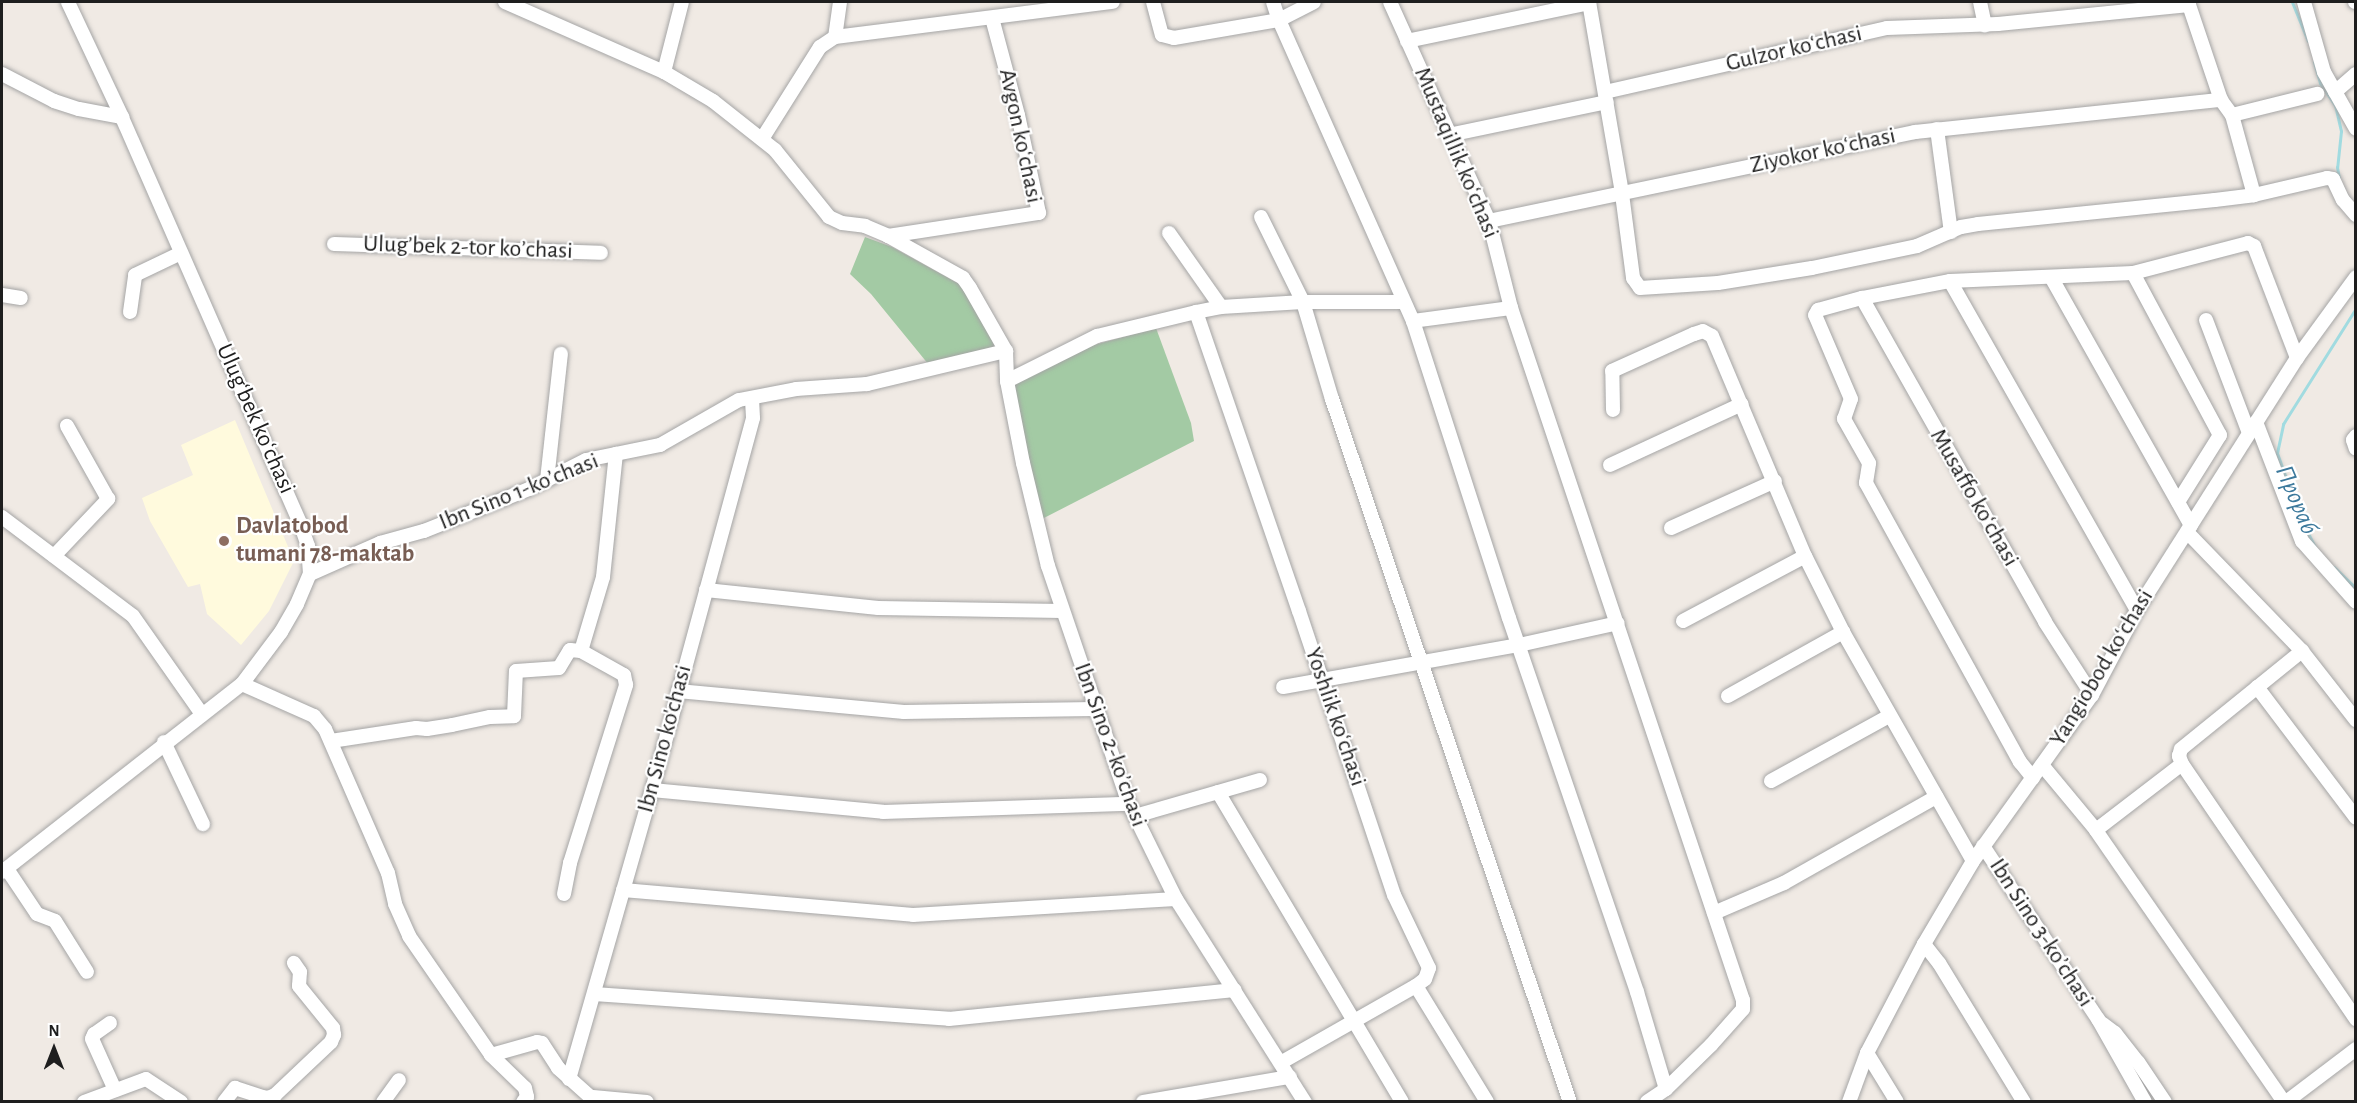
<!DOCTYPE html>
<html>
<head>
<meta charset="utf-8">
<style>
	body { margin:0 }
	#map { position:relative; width:2357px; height:1103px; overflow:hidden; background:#f0eae4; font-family:"Alegreya Sans",sans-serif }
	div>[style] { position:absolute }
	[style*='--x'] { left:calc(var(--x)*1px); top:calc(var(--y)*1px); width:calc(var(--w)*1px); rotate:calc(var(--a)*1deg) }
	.education>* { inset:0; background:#fffadd }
	.cemetery>* { inset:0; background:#a3caa4 }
	.stream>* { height:3px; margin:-1.5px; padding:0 1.5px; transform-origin:1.5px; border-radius:1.5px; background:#a1dbe0 }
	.roads { filter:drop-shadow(0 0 2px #a5a5a5) drop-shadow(0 0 2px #a5a5a5) }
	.minor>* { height:14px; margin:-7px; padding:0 7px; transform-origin:7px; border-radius:7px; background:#fff }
	.dots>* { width:16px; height:16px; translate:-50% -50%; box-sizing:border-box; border:3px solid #fff; border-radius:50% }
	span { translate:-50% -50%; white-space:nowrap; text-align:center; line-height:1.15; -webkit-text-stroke:4.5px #fff; paint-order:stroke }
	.street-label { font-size:24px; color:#1e1e1e }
	.education-label { font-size:24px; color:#785e54; font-weight:700 }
	.left { translate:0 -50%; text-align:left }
	.water-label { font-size:26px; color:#3c799c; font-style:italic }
	.frame { position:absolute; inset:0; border:3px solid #1e1e1e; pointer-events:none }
	.north { position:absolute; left:24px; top:1019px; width:60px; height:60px; -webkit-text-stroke:4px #fff; paint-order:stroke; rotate:0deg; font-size:16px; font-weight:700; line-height:24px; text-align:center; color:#1e1e1e }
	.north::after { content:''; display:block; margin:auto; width:21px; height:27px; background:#1e1e1e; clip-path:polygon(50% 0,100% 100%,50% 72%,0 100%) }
</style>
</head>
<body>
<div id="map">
	<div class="education">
		<div style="clip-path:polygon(235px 420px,294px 561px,269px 611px,241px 645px,207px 614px,200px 584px,188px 587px,150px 521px,142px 498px,193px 475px,181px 445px)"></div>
	</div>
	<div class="cemetery">
		<div style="clip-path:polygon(865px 237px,892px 247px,963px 286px,969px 293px,996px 349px,929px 365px,871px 294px,850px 274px)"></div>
		<div style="clip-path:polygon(1156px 328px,1191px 423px,1194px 441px,1042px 519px,1013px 385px,1094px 345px)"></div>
	</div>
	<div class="stream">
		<div style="--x:2292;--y:2;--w:42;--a:67.7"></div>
		<div style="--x:2314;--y:62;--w:22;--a:74"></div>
		<div style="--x:2320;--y:83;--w:27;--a:56"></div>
		<div style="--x:2335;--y:105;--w:27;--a:77"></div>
		<div style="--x:2341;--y:131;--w:36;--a:96"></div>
		<div style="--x:2337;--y:167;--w:11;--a:80"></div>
		<div style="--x:2315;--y:547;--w:30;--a:-117"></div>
		<div style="--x:2301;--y:520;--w:71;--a:-109.7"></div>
		<div style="--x:2277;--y:453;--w:30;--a:-78"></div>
		<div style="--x:2283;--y:424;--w:137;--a:-57.8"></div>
		<div style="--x:2334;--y:567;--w:30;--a:44"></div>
	</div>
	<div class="roads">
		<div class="minor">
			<div style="--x:505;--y:2;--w:174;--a:23.8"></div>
			<div style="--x:664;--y:72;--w:57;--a:30.6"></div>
			<div style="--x:713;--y:101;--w:79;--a:38.3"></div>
			<div style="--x:775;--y:150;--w:86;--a:51.1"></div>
			<div style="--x:829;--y:217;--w:14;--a:25"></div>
			<div style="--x:842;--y:223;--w:23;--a:7"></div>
			<div style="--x:865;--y:226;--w:25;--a:23"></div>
			<div style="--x:888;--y:236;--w:86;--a:29.2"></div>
			<div style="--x:963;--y:278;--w:12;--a:55"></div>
			<div style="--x:970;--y:288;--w:73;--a:60.3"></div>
			<div style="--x:1006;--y:351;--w:30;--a:88"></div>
			<div style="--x:1007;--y:381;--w:84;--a:79"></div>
			<div style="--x:1023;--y:463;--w:106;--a:76.4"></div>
			<div style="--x:1048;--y:566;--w:251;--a:71.2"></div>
			<div style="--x:1129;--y:804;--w:106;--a:63.7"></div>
			<div style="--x:1176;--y:899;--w:241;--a:57.6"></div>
			<div style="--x:840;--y:2;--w:35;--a:98"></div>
			<div style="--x:835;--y:37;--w:280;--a:-7.2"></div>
			<div style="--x:1153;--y:2;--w:34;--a:75"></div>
			<div style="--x:1162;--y:35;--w:12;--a:14"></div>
			<div style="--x:1174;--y:38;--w:107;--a:-9.7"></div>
			<div style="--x:1279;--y:20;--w:39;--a:-27"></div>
			<div style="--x:1273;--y:2;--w:19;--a:72"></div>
			<div style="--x:1279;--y:20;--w:329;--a:66"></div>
			<div style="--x:1413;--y:321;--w:312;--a:72.1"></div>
			<div style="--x:1509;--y:618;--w:395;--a:71.1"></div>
			<div style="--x:1637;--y:992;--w:101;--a:73.4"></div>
			<div style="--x:1390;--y:2;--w:240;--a:65.7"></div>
			<div style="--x:1489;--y:221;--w:90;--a:75.8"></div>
			<div style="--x:1511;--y:308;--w:730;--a:71.47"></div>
			<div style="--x:1743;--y:1000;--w:9;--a:90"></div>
			<div style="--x:1743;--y:1009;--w:48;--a:131.6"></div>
			<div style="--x:1711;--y:1045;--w:63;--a:135.6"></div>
			<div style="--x:1666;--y:1089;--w:23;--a:146"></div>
			<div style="--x:1589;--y:2;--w:195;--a:80.2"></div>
			<div style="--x:1622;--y:194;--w:85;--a:82.5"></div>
			<div style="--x:1633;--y:278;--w:12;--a:55"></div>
			<div style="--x:1640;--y:288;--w:78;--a:-3.7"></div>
			<div style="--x:1718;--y:283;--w:95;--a:-9.1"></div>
			<div style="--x:1812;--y:268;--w:107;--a:-11.8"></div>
			<div style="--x:1917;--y:246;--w:48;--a:-23.4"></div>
			<div style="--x:1961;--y:227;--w:17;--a:-10"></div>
			<div style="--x:1978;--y:224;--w:238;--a:-5.8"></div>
			<div style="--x:2215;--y:200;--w:39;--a:-7"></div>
			<div style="--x:2254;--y:195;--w:75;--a:-13.1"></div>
			<div style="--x:2327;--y:178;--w:6;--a:9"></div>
			<div style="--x:2333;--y:179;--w:23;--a:65"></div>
			<div style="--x:2343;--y:200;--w:20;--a:49"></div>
			<div style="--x:1980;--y:2;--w:24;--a:78"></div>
			<div style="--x:2304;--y:2;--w:73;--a:74.1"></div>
			<div style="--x:2324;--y:72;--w:65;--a:60.7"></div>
			<div style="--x:2355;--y:2;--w:1;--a:0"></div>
			<div style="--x:2189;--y:5;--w:100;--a:71.4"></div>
			<div style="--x:2221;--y:100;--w:19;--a:54"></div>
			<div style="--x:2232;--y:115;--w:88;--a:-13.9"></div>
			<div style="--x:1407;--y:41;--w:186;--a:-11.8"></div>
			<div style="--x:664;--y:72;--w:72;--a:-75.6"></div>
			<div style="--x:2;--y:74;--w:59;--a:27.4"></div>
			<div style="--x:54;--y:101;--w:26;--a:18"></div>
			<div style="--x:79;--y:109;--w:44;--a:10.5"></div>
			<div style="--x:1605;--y:92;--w:289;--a:-12.8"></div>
			<div style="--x:1887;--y:28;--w:111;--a:-2.1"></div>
			<div style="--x:1998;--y:24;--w:192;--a:-5.7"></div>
			<div style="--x:2189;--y:5;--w:4;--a:-124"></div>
			<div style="--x:2335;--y:92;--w:28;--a:-41"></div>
			<div style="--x:2232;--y:115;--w:83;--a:74.6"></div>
			<div style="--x:1937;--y:129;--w:104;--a:82.3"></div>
			<div style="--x:1449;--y:135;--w:161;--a:-11.8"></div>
			<div style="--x:762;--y:139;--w:109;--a:-57.8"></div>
			<div style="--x:820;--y:47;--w:18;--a:-34"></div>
			<div style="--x:1261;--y:217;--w:95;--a:63.7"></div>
			<div style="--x:1303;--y:302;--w:101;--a:73.4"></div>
			<div style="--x:1332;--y:399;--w:742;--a:71.3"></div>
			<div style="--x:1489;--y:221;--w:435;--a:-11.8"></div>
			<div style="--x:1915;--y:132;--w:308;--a:-6"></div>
			<div style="--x:1169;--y:233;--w:90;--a:54.9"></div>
			<div style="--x:888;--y:236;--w:153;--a:-8.7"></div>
			<div style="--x:1039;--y:213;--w:100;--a:-102.1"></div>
			<div style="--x:1018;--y:115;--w:100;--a:-105"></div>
			<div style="--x:334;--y:244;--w:267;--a:1.9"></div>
			<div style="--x:2133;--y:273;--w:184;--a:61.8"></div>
			<div style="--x:2220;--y:435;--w:79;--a:122.1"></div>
			<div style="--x:2051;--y:277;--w:285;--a:60.6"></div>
			<div style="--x:1950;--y:281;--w:378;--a:60.4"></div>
			<div style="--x:2;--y:295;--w:19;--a:9"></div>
			<div style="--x:1862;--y:298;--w:372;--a:60.5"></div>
			<div style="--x:2045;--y:622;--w:87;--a:57.2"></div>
			<div style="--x:130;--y:312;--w:37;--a:-82"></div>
			<div style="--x:135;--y:275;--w:51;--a:-25.6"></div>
			<div style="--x:1196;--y:312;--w:316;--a:71"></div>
			<div style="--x:1299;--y:611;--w:299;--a:71.5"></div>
			<div style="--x:1394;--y:895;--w:81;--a:64.4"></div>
			<div style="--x:1429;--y:968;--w:12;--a:110"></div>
			<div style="--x:1425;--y:979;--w:11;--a:142"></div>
			<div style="--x:1416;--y:986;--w:136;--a:58.5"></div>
			<div style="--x:2206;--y:320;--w:121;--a:69.2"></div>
			<div style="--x:1413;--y:321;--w:99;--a:-7.6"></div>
			<div style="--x:1007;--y:381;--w:101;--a:-26.6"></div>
			<div style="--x:1097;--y:336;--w:102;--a:-13.6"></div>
			<div style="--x:1196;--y:312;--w:25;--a:-11"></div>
			<div style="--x:1221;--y:307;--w:82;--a:-3.5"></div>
			<div style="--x:1303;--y:302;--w:101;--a:0"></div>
			<div style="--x:1613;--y:410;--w:39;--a:-91"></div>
			<div style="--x:1612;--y:371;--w:90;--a:-24.3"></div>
			<div style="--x:1694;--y:334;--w:9;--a:-18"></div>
			<div style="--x:1703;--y:331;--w:10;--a:29"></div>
			<div style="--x:1712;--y:336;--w:239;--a:67.1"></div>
			<div style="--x:1805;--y:556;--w:85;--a:63.4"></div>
			<div style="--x:1843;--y:632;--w:263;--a:60.4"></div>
			<div style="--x:2256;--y:422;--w:128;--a:68.9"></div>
			<div style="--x:2302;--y:541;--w:81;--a:48.5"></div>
			<div style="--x:2356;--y:436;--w:5;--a:127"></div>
			<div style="--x:2353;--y:440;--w:9;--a:72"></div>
			<div style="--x:1610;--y:465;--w:145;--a:-24.8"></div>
			<div style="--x:547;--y:480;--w:127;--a:-83.7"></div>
			<div style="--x:2;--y:517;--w:164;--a:37.1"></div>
			<div style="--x:133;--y:616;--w:120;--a:54.9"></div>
			<div style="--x:1671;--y:528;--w:114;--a:-24.3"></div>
			<div style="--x:2187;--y:532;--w:165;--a:46"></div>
			<div style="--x:2302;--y:651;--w:88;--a:52"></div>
			<div style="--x:54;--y:556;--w:79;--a:-46.5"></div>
			<div style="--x:108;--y:499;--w:84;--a:-119.3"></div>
			<div style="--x:310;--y:574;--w:77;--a:-23.9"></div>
			<div style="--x:380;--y:543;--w:46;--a:-15.3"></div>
			<div style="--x:424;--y:531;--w:113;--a:-21.8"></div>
			<div style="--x:529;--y:489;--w:64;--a:-27"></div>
			<div style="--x:586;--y:460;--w:76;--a:-11.5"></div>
			<div style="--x:660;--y:445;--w:91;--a:-29.7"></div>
			<div style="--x:739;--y:400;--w:58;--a:-10.9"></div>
			<div style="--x:796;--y:389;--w:71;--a:-4"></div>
			<div style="--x:867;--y:384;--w:143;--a:-13.4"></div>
			<div style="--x:706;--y:590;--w:173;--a:6"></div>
			<div style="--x:878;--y:608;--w:184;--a:0.9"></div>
			<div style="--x:1683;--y:621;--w:138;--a:-28"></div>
			<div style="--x:242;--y:684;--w:79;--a:24"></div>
			<div style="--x:314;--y:716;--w:17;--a:50"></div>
			<div style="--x:325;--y:729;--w:157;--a:66.4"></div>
			<div style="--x:388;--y:873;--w:32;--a:77"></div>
			<div style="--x:395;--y:904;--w:35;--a:66"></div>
			<div style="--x:409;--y:936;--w:145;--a:55.4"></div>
			<div style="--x:491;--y:1055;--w:47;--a:44.1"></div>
			<div style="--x:525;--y:1088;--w:9;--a:77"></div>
			<div style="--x:527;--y:1097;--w:6;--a:129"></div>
			<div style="--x:1283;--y:687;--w:240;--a:-10.1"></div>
			<div style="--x:1519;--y:645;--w:101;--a:-12.5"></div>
			<div style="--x:2257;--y:687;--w:164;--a:52.9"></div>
			<div style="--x:678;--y:691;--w:227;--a:5.3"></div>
			<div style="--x:904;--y:712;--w:191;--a:-0.9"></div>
			<div style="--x:1728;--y:696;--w:132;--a:-29.1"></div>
			<div style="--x:331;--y:741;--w:86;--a:-8.7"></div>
			<div style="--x:416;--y:728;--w:11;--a:5"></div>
			<div style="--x:427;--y:729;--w:25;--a:-9"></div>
			<div style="--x:452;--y:725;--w:39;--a:-12"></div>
			<div style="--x:490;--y:717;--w:24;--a:-2"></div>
			<div style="--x:514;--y:716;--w:45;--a:-87.5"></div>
			<div style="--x:516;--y:671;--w:43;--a:-4"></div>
			<div style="--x:559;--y:668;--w:21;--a:-59"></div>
			<div style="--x:570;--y:650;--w:11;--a:5"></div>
			<div style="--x:164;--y:742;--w:91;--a:64.6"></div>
			<div style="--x:2182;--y:764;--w:309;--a:55.7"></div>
			<div style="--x:2042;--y:765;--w:85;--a:50.3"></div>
			<div style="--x:2033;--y:778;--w:21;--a:-129"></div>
			<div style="--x:2020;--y:762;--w:319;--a:-118.9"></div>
			<div style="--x:1866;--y:483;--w:20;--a:-81"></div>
			<div style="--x:1869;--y:463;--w:51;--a:-119.6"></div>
			<div style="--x:1844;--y:419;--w:21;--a:-71"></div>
			<div style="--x:1851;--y:399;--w:91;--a:-113.2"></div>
			<div style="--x:1815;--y:315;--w:6;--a:-59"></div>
			<div style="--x:1818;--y:310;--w:46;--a:-15.3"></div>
			<div style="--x:1862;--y:298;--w:90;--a:-10.9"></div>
			<div style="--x:1950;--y:281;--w:183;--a:-2.5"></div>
			<div style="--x:2133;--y:273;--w:119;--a:-14.6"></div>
			<div style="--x:2248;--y:243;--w:7;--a:27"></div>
			<div style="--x:2254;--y:246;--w:120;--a:69"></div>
			<div style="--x:1771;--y:781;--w:135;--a:-28.8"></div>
			<div style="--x:652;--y:790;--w:232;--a:5.4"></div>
			<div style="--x:883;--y:812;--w:246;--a:-1.9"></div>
			<div style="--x:1218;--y:792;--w:360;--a:59.3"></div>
			<div style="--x:1135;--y:816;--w:130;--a:-16.1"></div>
			<div style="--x:1983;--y:846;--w:208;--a:56.4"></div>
			<div style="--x:2098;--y:1019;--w:95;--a:60.5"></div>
			<div style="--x:7;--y:869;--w:54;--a:56.3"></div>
			<div style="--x:37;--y:914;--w:19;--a:21"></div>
			<div style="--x:55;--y:921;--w:60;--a:57.9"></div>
			<div style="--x:2;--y:872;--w:305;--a:-38.1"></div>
			<div style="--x:242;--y:684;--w:65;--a:-53.1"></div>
			<div style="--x:281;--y:632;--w:32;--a:-60"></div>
			<div style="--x:297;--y:604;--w:33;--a:-67"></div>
			<div style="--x:310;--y:574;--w:28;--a:-94"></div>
			<div style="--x:308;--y:546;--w:24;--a:-109"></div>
			<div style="--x:300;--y:523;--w:443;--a:-113.7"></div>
			<div style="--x:122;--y:117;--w:127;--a:-115.2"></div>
			<div style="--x:623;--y:890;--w:291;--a:4.9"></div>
			<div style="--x:913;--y:915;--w:263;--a:-3.5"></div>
			<div style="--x:564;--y:894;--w:32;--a:-79"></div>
			<div style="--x:570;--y:863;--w:187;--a:-72.5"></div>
			<div style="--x:626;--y:685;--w:10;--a:-101"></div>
			<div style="--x:624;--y:675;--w:49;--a:-150.8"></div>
			<div style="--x:581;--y:651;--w:77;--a:-73.4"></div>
			<div style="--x:603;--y:577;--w:124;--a:-84"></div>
			<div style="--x:1714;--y:913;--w:76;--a:-23.2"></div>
			<div style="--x:1784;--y:883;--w:175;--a:-29.5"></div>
			<div style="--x:1924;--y:944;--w:24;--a:52"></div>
			<div style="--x:1939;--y:963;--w:163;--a:58.6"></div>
			<div style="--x:594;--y:994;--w:356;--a:4"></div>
			<div style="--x:949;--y:1019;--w:287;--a:-5.8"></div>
			<div style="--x:110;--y:1023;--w:19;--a:145"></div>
			<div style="--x:94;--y:1034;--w:5;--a:112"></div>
			<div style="--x:92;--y:1039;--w:56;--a:65.7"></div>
			<div style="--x:2103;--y:1024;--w:15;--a:37"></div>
			<div style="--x:2115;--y:1033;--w:37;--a:52"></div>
			<div style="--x:2138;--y:1062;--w:48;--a:56"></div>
			<div style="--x:1867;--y:1053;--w:57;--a:58.5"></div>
			<div style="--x:491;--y:1055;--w:48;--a:-15.8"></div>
			<div style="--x:537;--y:1042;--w:5;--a:11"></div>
			<div style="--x:542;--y:1043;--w:30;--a:57"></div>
			<div style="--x:558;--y:1068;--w:51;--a:41.8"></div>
			<div style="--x:1282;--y:1062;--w:154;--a:-29.6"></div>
			<div style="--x:569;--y:1079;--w:301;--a:-74"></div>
			<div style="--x:652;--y:790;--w:385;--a:-74.8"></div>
			<div style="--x:753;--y:418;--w:20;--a:-93"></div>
			<div style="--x:593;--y:1097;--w:54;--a:5.3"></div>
			<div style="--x:84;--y:1102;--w:66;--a:-20.4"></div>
			<div style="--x:146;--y:1079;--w:42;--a:33.3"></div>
			<div style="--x:224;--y:1102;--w:18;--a:-52"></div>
			<div style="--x:235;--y:1088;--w:28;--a:18"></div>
			<div style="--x:262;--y:1097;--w:6;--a:9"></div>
			<div style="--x:268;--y:1098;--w:8;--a:-23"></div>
			<div style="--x:275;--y:1095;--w:77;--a:-43.4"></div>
			<div style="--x:331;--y:1042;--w:8;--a:-67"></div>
			<div style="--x:334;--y:1035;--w:7;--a:-98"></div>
			<div style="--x:333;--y:1028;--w:54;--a:-129"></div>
			<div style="--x:299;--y:986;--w:14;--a:-86"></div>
			<div style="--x:300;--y:972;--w:11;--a:-124"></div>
			<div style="--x:383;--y:1102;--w:27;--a:-54"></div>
			<div style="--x:1143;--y:1102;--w:149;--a:-9.7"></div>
			<div style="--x:1849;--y:1102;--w:52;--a:-69.8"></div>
			<div style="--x:1867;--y:1053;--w:123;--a:-62.4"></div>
			<div style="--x:1924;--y:944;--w:96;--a:-59.4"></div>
			<div style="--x:1973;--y:861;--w:204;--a:-54.4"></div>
			<div style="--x:2092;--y:695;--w:96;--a:-62.1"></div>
			<div style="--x:2137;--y:610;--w:299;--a:-57.6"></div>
			<div style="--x:2297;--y:358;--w:100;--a:-53.9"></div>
			<div style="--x:2284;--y:1102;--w:331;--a:-124.7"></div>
			<div style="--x:2096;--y:830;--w:108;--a:-37.5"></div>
			<div style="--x:2182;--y:764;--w:9;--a:-111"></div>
			<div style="--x:2179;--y:756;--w:7;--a:-74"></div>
			<div style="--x:2181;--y:749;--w:156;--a:-39"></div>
			<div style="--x:2286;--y:1102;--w:88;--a:-37.1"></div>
		</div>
	</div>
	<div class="dots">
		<div style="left:224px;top:541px;background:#8d6e63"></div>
	</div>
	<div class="street-label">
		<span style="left:1794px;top:49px;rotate:-13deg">Gulzor koʻchasi</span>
		<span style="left:1020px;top:136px;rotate:78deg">Avgon koʻchasi</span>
		<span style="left:1823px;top:151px;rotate:-12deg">Ziyokor koʻchasi</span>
		<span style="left:1456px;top:153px;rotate:67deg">Mustaqillik koʻchasi</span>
		<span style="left:468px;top:248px;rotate:2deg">Ulugʼbek 2-tor koʼchasi</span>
		<span style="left:255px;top:419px;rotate:66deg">Ulugʻbek koʻchasi</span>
		<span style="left:519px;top:492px;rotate:-22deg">Ibn Sino 1-koʼchasi</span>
		<span style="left:1974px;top:498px;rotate:60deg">Musaffo koʻchasi</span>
		<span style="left:2102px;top:668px;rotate:-59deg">Yangiobod koʻchasi</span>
		<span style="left:1335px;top:717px;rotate:71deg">Yoshlik koʻchasi</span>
		<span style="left:665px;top:739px;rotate:-75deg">Ibn Sino ko'chasi</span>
		<span style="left:1110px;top:745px;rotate:70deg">Ibn Sino 2-koʼchasi</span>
		<span style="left:2041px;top:933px;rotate:57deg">Ibn Sino 3-koʼchasi</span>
	</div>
	<div class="education-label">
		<span class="left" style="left:236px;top:541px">Davlatobod<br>tumani 78-maktab</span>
	</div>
	<div class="water-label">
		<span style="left:2296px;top:500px;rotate:67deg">Прораб</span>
	</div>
	<div class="frame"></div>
	<div class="north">N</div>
</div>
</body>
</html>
